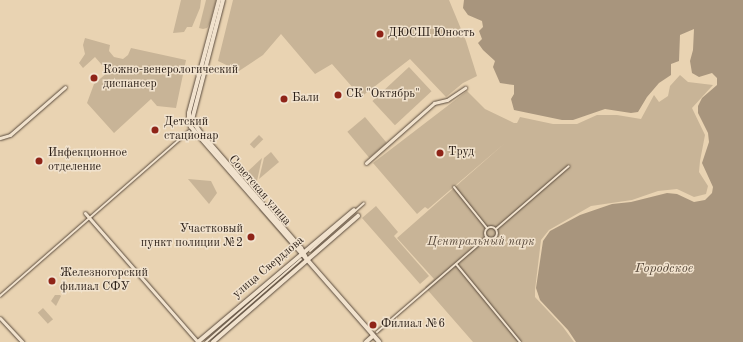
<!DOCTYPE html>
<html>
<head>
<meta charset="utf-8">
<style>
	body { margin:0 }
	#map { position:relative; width:743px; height:342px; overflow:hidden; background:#e9d3b2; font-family:"Old Standard TT",serif }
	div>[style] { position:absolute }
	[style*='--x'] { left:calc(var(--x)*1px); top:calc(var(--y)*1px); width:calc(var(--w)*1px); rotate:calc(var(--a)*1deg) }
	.green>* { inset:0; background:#c8b497; transform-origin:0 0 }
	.water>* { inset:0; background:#a8957d }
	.roads { filter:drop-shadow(0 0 1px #594a3c) drop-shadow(0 0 1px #594a3c) }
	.pedestrian>* { height:2px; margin:-1px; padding:0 1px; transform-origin:1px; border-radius:1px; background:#f1e2cd }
	.pedestrian>.ring { margin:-1px; padding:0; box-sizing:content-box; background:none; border:2px solid #f1e2cd; border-radius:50% }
	.minor>* { height:3px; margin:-1.5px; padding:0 1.5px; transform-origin:1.5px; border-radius:1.5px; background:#f1e2cd }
	.tertiary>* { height:3.5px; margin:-1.75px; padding:0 1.75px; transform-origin:1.75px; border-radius:1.75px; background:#f1e2cd }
	.secondary>* { height:4px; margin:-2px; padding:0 2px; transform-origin:2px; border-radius:2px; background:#f1e2cd }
	.dots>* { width:11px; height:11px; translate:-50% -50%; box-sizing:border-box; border:2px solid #f1e2cd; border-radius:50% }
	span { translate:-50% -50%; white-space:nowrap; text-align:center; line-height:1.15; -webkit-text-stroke:3px #f1e2cd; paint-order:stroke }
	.poi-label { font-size:12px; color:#291d15 }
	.left { translate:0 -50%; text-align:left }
	.right { translate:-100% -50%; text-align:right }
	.street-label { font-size:12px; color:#291d15 }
	.park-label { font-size:12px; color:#594a3c; font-style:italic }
	.water-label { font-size:13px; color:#554739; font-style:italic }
</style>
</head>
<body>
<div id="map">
	<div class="green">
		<div style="clip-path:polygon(181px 0,201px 0,200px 8px,192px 27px,187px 27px,184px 32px,173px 33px)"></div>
		<div style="clip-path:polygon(206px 0,216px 0,210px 23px,207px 28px,203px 29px,199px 28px)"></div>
		<div style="clip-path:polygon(233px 0,449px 0,466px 41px,477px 76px,463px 83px,446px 97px,410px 59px,361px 97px,332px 64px,315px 74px,281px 34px,263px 55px,239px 71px,218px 61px)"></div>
		<div style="clip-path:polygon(85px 38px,110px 45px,109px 51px,114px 57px,123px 59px,128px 55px,131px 48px,186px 60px,176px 108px,157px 106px,151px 99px,114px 133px,87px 103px,94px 84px,108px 72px,95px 57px,83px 68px,79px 63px,85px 54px,83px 45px)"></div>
		<div style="left:409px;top:67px;width:33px;height:50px;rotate:47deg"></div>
		<div style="clip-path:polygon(680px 75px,688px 82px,713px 85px,692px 108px,705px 135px,700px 161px,699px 172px,708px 186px,706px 194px,694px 197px,677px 189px,658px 191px,632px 200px,591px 206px,549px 230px,541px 240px,535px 290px,535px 297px,563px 327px,574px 342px,473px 342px,425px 287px,434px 279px,397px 238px,505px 143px,428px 209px,425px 207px,417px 214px,373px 163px,467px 91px,485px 109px,514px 123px,517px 123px,520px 117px,553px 124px,577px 124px,597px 115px,617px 115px,641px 119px,654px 95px,659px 102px,668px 96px,670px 86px)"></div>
		<div style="left:365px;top:117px;width:34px;height:23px;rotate:50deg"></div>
		<div style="left:259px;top:135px;width:6px;height:13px;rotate:45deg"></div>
		<div style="clip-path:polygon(271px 152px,279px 162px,259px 179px,264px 158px)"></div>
		<div style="clip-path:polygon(262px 158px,257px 181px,254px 183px,246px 173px)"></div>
		<div style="clip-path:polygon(188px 179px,211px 181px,217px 193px,209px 204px)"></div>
		<div style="clip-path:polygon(376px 206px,398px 232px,394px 236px,429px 276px,420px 284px,362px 218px)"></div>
		<div style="clip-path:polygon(260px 209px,295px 249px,296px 250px,287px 242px,259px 210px)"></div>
		<div style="clip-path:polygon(55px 295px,60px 295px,61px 296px,56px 306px,51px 301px)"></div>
		<div style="left:43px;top:308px;width:15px;height:7px;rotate:48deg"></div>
	</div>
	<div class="water">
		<div style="clip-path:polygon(464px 0,743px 0,743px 342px,576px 342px,568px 330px,540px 300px,536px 288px,543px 241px,550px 231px,580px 215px,612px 204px,631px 202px,667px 193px,677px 194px,694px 202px,705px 200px,712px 193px,713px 187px,702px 163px,709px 142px,708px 133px,698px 113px,698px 106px,702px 98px,717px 85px,717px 78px,712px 73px,699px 77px,692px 73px,690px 61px,693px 50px,694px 29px,680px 35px,679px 61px,671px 64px,671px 75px,659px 83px,647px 97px,638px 112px,631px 113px,605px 109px,573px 120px,562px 120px,514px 110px,511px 99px,514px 94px,514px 85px,500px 83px,493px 67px,495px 61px,483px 50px,478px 43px,482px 39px,479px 31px,483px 27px,482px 21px,468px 15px,463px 8px)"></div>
	</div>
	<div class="roads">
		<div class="pedestrian">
			<div style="--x:454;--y:187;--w:53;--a:51.2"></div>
			<div class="ring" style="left:485px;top:227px;width:10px;height:10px"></div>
			<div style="--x:496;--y:229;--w:96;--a:-40.8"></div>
			<div style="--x:310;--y:251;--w:72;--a:-41.6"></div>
			<div style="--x:456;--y:264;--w:101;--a:50.6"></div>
			<div style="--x:0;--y:296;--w:251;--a:-41.1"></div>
			<div style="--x:377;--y:332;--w:145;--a:-40.8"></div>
			<div style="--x:206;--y:342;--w:126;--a:-41.1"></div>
		</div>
		<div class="minor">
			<div style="--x:0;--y:138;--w:10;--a:-17"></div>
			<div style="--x:10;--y:135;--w:73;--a:-41.1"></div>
			<div style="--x:366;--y:163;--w:91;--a:-41.4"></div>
			<div style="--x:434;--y:103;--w:13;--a:-13"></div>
			<div style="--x:447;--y:100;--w:22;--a:-34"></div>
			<div style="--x:85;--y:213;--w:171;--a:48.8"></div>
			<div style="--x:0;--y:318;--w:33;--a:47"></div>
		</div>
		<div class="tertiary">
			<div style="--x:198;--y:342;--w:204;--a:-40.2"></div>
			<div style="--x:213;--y:342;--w:192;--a:-41"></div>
		</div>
		<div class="secondary">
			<div style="--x:219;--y:0;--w:117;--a:104.9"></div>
			<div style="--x:189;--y:113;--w:9;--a:90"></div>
			<div style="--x:189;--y:122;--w:5;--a:68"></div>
			<div style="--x:191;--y:127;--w:286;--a:48.8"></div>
			<div style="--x:223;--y:0;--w:124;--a:104.5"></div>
			<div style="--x:192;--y:120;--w:14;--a:56"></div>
			<div style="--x:200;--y:132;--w:154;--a:49"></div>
			<div style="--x:301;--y:248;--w:11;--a:63"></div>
			<div style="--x:366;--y:342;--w:9;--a:-41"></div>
		</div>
	</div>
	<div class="dots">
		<div style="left:380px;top:34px;background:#8f2418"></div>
		<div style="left:94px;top:78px;background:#8f2418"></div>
		<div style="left:338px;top:95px;background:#8f2418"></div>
		<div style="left:284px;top:99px;background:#8f2418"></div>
		<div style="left:155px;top:130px;background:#8f2418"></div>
		<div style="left:440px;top:153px;background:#8f2418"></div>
		<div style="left:39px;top:161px;background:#8f2418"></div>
		<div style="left:251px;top:237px;background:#8f2418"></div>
		<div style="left:52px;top:281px;background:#8f2418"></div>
		<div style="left:373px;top:325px;background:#8f2418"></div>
	</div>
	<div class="poi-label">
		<span class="left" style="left:388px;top:34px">ДЮСШ Юность</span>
		<span class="left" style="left:103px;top:78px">Кожно-венерологический<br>диспансер</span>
		<span class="left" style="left:346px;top:95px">СК "Октябрь"</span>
		<span class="left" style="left:292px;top:99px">Бали</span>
		<span class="left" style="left:164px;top:130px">Детский<br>стационар</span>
		<span class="left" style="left:448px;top:153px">Труд</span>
		<span class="left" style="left:48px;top:161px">Инфекционное<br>отделение</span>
		<span class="right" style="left:243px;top:237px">Участковый<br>пункт полиции №2</span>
		<span class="left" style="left:60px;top:281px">Железногорский<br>филиал СФУ</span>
		<span class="left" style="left:381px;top:325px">Филиал №6</span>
	</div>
	<div class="street-label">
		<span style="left:259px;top:191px;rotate:49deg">Советская улица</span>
		<span style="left:269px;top:268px;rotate:-40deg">улица Свердлова</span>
	</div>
	<div class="park-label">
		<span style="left:481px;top:243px">Центральный парк</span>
	</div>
	<div class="water-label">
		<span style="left:664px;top:269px">Городское</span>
	</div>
</div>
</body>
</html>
